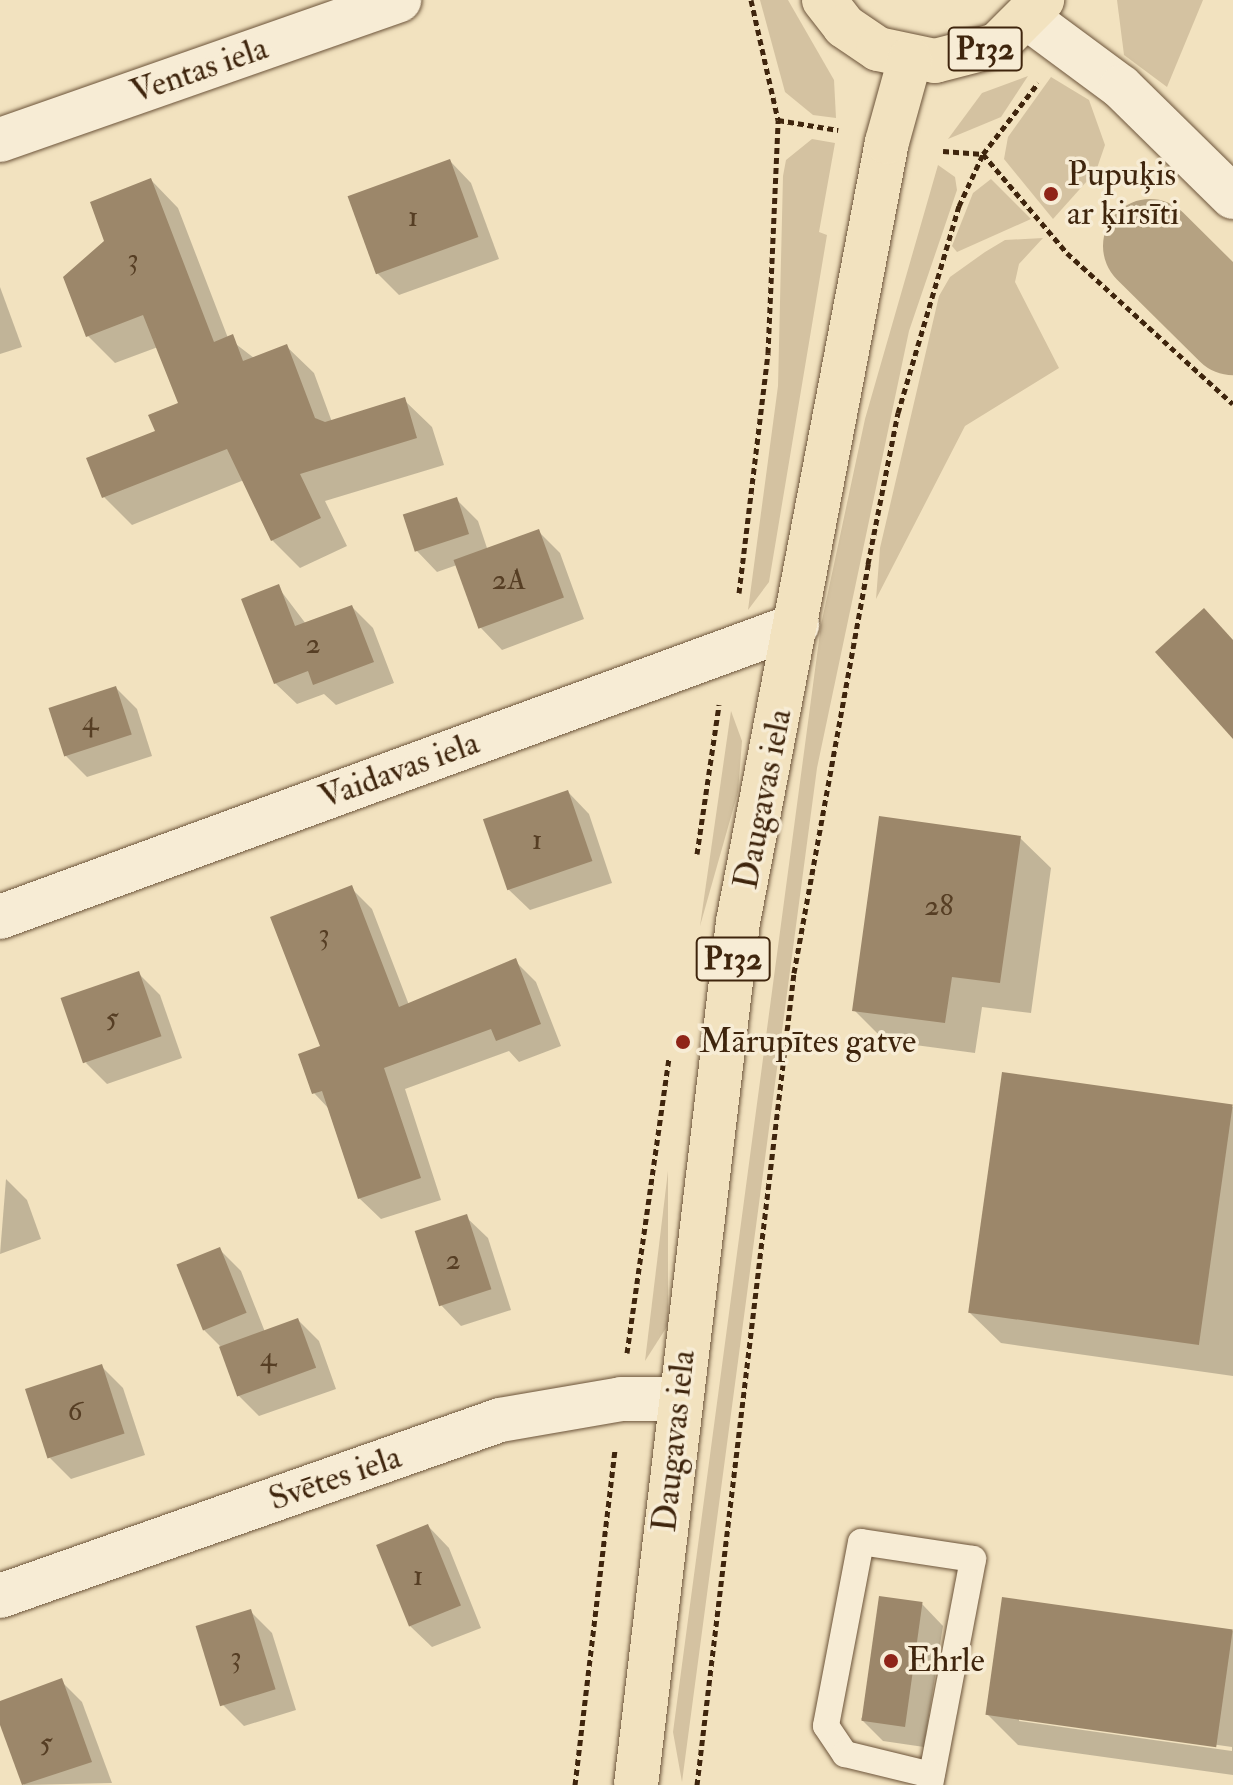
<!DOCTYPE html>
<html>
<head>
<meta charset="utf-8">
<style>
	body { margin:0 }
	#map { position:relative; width:1233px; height:1785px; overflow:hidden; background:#f2e2bf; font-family:"IM FELL Double Pica",serif }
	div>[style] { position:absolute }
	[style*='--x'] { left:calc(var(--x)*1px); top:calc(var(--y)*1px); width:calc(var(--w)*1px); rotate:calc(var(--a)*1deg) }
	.green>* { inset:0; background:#d4c2a1 }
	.shadow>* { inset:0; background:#0003 }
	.river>* { height:94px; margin:-47px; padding:0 47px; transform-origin:47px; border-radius:47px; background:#b5a282 }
	.building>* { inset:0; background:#9c876a; transform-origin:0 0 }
	.path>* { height:5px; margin-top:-2.5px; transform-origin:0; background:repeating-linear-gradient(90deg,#3f250d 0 6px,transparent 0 10px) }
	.roads { filter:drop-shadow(0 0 2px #6c543a) drop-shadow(0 0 2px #6c543a) }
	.lane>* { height:26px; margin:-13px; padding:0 13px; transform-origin:13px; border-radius:13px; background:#f7ecd5 }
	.street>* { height:44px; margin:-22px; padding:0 22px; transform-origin:22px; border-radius:22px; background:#f7ecd5 }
	.primary>* { height:44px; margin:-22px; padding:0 22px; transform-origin:22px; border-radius:22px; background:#f2e2bf }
	.dots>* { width:22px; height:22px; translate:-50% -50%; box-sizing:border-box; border:4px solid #f7ecd5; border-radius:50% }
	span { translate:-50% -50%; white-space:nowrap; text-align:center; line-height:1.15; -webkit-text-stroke:7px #f7ecd5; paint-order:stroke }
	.number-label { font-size:30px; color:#563e24 }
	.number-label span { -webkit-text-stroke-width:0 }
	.shield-label span { padding:2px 6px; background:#f7ecd5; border:2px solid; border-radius:6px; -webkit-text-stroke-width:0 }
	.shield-label { font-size:32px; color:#3f250d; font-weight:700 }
	.street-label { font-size:34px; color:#3f250d }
	.poi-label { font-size:34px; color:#3f250d }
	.left { translate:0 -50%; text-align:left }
</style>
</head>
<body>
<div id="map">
	<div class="green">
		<div style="clip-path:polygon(760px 0,788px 0,834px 80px,836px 118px,813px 115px,785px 92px)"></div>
		<div style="clip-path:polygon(1117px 0,1203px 0,1167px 87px,1124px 55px)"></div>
		<div style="clip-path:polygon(1028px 76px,1001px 117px,948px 139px,982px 93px)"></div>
		<div style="clip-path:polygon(1051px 77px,1089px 100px,1105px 145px,1096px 171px,1053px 219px,1004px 159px,1008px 137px)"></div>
		<div style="clip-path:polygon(812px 139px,835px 143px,819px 232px,827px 235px,769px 582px,748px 610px,778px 386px,783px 176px,786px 160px)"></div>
		<div style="clip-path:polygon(938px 165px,955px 177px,957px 190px,909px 331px,817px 768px,682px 1782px,673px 1732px,821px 625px,865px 419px)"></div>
		<div style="clip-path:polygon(991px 179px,1031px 219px,957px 252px,952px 246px,973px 193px)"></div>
		<div style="clip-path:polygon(1043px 238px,1019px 264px,1015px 282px,1059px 368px,965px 426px,876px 599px,880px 548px,939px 296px,950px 277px,985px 252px,1005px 240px)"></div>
		<div style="clip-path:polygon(731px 711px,742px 741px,738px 792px,700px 926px)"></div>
		<div style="clip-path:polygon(668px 1171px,668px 1325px,645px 1361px)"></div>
	</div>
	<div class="shadow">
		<div style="clip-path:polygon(450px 161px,471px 183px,499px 259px,399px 295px,377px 273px)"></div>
		<div style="clip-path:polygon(151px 180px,178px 208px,228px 338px,254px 358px,286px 346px,314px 373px,332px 422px,404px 400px,432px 427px,444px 465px,325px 501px,347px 546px,300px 568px,272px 540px,244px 480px,132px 525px,104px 497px,180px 404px,158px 347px,115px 363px,88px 336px,106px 241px)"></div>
		<div style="clip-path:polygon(0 287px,22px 347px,0 354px)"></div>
		<div style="clip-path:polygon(457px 500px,478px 521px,488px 551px,538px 531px,560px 553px,584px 619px,502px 650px,481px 628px,457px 565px,437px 572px,416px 550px)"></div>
		<div style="clip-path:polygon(278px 587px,306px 624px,352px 607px,373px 628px,394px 683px,336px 705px,324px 694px,297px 704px,275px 683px)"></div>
		<div style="clip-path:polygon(116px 688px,137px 709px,152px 756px,87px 777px,65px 755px)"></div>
		<div style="clip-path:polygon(568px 792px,589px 814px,612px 883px,530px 910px,508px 889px)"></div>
		<div style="clip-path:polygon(1020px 838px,1051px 868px,1031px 1013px,982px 1007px,975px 1053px,885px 1041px,854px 1010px)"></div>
		<div style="clip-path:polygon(351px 888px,372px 909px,409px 1005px,515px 961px,536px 982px,561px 1046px,519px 1062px,509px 1051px,405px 1089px,441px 1200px,381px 1219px,359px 1198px,330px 1110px,314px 1093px)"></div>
		<div style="clip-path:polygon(138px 973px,160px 995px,182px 1058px,107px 1084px,86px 1063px)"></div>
		<div style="clip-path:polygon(1004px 1074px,1233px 1107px,1233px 1376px,1001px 1343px,970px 1313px)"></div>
		<div style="clip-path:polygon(6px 1179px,27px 1200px,41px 1239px,0 1254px)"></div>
		<div style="clip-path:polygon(466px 1217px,488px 1238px,511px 1310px,461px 1326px,440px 1304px)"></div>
		<div style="clip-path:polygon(219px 1249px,241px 1271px,265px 1332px,298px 1320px,319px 1341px,336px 1389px,259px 1416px,238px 1395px,221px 1347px,203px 1329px)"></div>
		<div style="clip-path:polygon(101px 1366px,123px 1388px,145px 1455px,71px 1479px,50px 1458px)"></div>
		<div style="clip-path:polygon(428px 1526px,449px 1548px,481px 1628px,432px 1647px,410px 1626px)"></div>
		<div style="clip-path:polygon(evenodd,1003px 1599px,1233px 1631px,1233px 1775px,1018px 1745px,987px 1714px,1003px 1599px,1019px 1717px,1232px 1747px,1232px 1751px,1019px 1721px,1019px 1717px)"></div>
		<div style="clip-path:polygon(922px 1604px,943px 1626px,924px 1747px,883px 1741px,861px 1719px)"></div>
		<div style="clip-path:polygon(250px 1611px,272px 1633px,296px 1710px,244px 1726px,223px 1705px)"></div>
		<div style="clip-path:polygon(61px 1681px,82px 1702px,112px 1783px,24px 1785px,0 1703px)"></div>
	</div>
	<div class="river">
		<div style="--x:1150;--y:246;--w:117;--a:44.7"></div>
	</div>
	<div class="building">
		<div style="left:450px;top:159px;width:83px;height:109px;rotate:70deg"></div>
		<div style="clip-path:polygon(151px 178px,214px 342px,233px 334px,243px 361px,287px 344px,315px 418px,325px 422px,405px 397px,417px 438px,300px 474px,321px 518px,271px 541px,227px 449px,102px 498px,86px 458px,155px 431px,148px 415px,178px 403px,143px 315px,86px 337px,63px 277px,104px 241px,90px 202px)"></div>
		<div style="left:457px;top:497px;width:39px;height:57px;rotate:72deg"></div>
		<div style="left:539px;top:529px;width:73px;height:91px;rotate:70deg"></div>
		<div style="clip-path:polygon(279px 584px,295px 626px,352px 605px,374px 662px,313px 685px,308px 671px,274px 684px,241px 599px)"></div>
		<div style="clip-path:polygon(1204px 608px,1233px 640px,1233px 739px,1155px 652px)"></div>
		<div style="left:116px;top:686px;width:51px;height:71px;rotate:72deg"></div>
		<div style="left:568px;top:790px;width:75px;height:90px;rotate:71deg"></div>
		<div style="clip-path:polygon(879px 816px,1021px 836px,1000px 983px,952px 977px,945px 1023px,852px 1011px)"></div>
		<div style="clip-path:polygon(352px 885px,399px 1007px,516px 958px,541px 1024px,496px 1041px,491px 1029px,384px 1068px,421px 1178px,358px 1199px,322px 1091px,312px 1094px,298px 1054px,320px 1046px,270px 917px)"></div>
		<div style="left:139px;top:971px;width:69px;height:83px;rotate:71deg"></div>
		<div style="left:1002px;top:1072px;width:233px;height:243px;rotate:8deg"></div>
		<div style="left:467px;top:1214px;width:79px;height:55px;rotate:72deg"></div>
		<div style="left:220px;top:1247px;width:71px;height:47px;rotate:68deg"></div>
		<div style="left:298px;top:1318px;width:53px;height:84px;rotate:70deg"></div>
		<div style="left:102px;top:1364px;width:73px;height:81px;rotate:72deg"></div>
		<div style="left:428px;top:1524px;width:88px;height:56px;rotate:68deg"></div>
		<div style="left:879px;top:1596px;width:44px;height:126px;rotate:8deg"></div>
		<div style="left:1002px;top:1597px;width:233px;height:119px;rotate:8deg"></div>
		<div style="left:251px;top:1609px;width:84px;height:58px;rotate:73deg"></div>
		<div style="clip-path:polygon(62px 1678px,92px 1762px,22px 1785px,0 1725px,0 1701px)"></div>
	</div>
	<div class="path">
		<div style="--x:751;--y:0;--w:123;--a:77.3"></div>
		<div style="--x:778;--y:120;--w:61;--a:9.5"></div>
		<div style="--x:943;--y:151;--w:40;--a:4.3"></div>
		<div style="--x:983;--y:154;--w:130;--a:49.7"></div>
		<div style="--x:1067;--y:253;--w:224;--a:42.3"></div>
		<div style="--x:739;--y:593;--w:242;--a:-83.1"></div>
		<div style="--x:768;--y:353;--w:233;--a:-87.5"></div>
		<div style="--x:697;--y:854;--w:151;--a:-81.6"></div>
		<div style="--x:627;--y:1353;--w:298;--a:-81.9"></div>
		<div style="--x:575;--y:1785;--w:337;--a:-83.2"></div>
		<div style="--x:697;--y:1785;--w:818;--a:-83.19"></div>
		<div style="--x:794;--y:973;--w:416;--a:-79.7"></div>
		<div style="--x:868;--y:564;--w:154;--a:-78.8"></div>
		<div style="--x:898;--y:413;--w:216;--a:-73.6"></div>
		<div style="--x:959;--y:206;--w:57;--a:-65.2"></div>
		<div style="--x:983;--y:154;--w:90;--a:-52.2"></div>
	</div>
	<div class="roads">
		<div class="lane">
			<div style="--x:930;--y:1785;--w:230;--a:-79.2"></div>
			<div style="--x:973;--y:1559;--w:113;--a:-171.4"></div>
			<div style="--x:861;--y:1542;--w:187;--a:100.8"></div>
			<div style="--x:826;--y:1726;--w:34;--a:56"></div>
			<div style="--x:845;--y:1754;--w:89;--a:13.7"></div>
		</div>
		<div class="street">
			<div style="--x:1029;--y:19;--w:114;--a:36.5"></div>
			<div style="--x:1121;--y:87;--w:157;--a:44.5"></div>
			<div style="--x:0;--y:140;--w:423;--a:-19.3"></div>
			<div style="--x:0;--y:917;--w:849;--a:-20.12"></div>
			<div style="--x:0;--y:1596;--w:530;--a:-19.39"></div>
			<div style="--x:500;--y:1420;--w:123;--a:-9.8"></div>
			<div style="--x:621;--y:1399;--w:57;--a:0"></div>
		</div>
		<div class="primary">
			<div style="--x:824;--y:0;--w:33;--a:52"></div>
			<div style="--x:844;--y:26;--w:41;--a:34.1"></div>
			<div style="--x:878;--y:49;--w:58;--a:11.9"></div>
			<div style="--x:935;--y:61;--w:64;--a:-14.5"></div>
			<div style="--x:997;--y:45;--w:64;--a:-45"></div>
			<div style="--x:636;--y:1785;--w:869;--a:-83.26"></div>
			<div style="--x:738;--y:922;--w:794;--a:-79.19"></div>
			<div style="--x:887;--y:142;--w:86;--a:-74.5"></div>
		</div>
	</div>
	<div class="dots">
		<div style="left:1051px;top:194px;background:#8f2418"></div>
		<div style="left:683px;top:1042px;background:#8f2418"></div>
		<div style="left:891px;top:1661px;background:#8f2418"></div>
	</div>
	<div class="number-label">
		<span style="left:413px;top:217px">1</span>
		<span style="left:133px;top:259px">3</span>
		<span style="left:509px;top:580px">2A</span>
		<span style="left:313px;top:644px">2</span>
		<span style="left:90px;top:721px">4</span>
		<span style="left:537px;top:840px">1</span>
		<span style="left:939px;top:906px">28</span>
		<span style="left:324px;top:934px">3</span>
		<span style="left:112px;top:1018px">5</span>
		<span style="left:453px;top:1260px">2</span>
		<span style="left:268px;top:1357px">4</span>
		<span style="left:75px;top:1411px">6</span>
		<span style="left:418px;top:1576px">1</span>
		<span style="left:236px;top:1657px">3</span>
		<span style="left:46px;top:1743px">5</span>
	</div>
	<div class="shield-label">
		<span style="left:985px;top:49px">P132</span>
		<span style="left:733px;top:959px">P132</span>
	</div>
	<div class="street-label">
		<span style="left:199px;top:70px;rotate:-19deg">Ventas iela</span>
		<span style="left:399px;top:770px;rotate:-20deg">Vaidavas iela</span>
		<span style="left:763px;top:799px;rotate:-79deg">Daugavas iela</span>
		<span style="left:674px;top:1441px;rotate:-84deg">Daugavas iela</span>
		<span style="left:335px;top:1478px;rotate:-19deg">Svētes iela</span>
	</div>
	<div class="poi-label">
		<span class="left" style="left:1067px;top:194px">Pupuķis<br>ar ķirsīti</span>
		<span class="left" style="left:699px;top:1042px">Mārupītes gatve</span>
		<span class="left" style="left:907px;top:1661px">Ehrle</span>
	</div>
</div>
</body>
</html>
